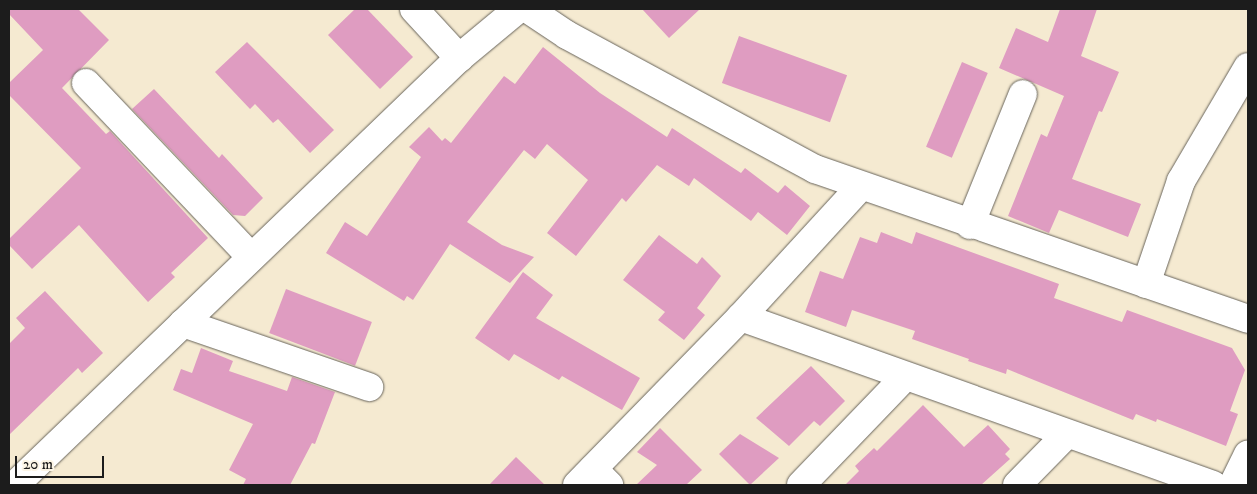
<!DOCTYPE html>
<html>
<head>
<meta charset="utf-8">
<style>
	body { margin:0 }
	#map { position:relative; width:1257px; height:494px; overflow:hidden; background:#f5ead1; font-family:"IM FELL DW Pica",serif }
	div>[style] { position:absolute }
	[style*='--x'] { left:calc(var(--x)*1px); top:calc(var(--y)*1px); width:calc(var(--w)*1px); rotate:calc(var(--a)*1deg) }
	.building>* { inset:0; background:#df9cc1; transform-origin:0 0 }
	.roads { filter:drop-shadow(0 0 1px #68645b) drop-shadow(0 0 1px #68645b) }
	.minor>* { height:28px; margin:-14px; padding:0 14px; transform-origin:14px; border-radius:14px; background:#fff }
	span { translate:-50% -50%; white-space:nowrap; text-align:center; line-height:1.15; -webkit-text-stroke:4px #fcf5e5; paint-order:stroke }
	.frame { position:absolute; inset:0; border:10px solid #1c1c1c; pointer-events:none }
	.scale { position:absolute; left:15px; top:456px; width:89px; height:22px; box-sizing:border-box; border:2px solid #1c1c1c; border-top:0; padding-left:6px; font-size:15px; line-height:18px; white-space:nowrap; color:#1c1c1c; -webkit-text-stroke:4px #fcf5e5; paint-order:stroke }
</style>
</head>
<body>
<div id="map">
	<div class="building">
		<div style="clip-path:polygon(9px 9px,78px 9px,109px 40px,62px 88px,106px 134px,110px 131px,208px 238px,171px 273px,175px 277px,148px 302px,79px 225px,32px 269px,9px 245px,9px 239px,81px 168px,9px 95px,9px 83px,43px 50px,9px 14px)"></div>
		<div style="clip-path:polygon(355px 9px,367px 9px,413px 57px,380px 89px,328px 35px)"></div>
		<div style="clip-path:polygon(642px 9px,700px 9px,669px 38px)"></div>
		<div style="clip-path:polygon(1060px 9px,1097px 9px,1081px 56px,1119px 72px,1102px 112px,1099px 111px,1072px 179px,1141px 204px,1128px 237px,1059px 210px,1049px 233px,1008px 216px,1041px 134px,1047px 137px,1064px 96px,999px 68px,1016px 28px,1048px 42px)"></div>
		<div style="left:739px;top:36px;width:115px;height:50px;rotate:20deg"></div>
		<div style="clip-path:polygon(247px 42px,334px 130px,310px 153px,278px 119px,273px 123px,255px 104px,250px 109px,215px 72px)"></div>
		<div style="clip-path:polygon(543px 47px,600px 93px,667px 137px,672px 128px,741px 173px,745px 168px,778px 193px,785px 185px,810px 206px,787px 235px,758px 212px,751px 221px,694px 178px,689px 186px,657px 165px,626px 202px,622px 198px,576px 256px,547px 233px,588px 180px,547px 144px,535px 159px,524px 150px,467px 222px,502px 245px,534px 257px,510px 283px,450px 244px,413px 300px,407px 296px,404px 301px,326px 253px,345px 222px,367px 236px,421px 157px,409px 147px,429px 127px,442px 141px,445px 138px,451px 143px,504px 76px,515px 84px)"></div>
		<div style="left:962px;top:62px;width:28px;height:92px;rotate:23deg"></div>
		<div style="clip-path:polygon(154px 89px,219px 158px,222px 154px,263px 198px,245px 216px,233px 215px,132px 109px)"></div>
		<div style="clip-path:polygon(881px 232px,912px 244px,916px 232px,1059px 284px,1054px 298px,1122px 322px,1127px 310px,1232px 348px,1245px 370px,1230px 411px,1238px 414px,1226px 446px,1157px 419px,1156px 422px,1136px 414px,1133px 420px,1007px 369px,1006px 374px,968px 361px,969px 359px,912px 339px,915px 331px,852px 310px,846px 327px,805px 312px,820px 271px,843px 279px,860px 237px,877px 243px)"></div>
		<div style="clip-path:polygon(659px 235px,697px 264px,702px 257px,721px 276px,697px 308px,705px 315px,684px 340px,658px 320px,665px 312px,623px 280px)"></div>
		<div style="clip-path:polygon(523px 272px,553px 295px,536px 318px,640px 378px,622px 410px,562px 376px,559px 380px,514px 354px,509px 361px,475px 338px)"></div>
		<div style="left:286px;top:289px;width:92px;height:47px;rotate:21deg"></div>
		<div style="clip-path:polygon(45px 291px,103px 353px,82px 373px,78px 368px,9px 435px,9px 344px,25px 328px,16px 318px)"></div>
		<div style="clip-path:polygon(201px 348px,233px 361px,229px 371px,287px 391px,292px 377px,335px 392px,315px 444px,312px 443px,290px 485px,243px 485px,246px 479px,229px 470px,253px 424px,173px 390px,181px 369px,192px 373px)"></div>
		<div style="clip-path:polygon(811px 366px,845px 401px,820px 426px,814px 421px,789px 446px,756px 418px)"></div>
		<div style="clip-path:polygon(923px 405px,964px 447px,988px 425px,1010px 449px,1005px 454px,1010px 459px,981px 485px,845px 485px,859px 471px,855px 466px,874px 448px,877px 451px)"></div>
		<div style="clip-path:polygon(660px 428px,702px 470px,686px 485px,636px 485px,657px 465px,637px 452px)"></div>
		<div style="clip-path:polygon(740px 434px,779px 458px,750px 485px,719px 454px)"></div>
		<div style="clip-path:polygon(516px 457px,545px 485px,489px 485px)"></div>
	</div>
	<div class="roads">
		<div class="minor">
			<div style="--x:414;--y:9;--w:67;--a:47.4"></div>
			<div style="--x:528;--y:9;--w:47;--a:33.7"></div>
			<div style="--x:567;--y:35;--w:282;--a:28.4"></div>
			<div style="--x:815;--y:169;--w:458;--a:19.1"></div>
			<div style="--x:86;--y:83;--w:240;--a:46.5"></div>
			<div style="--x:970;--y:225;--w:141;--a:-68"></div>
			<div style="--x:1146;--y:284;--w:109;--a:-71.2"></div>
			<div style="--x:1181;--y:181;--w:132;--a:-59.6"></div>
			<div style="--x:741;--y:317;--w:501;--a:19.59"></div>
			<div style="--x:183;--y:323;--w:197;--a:19"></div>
			<div style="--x:593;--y:469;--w:23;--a:45"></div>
			<div style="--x:15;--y:485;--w:616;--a:-43.88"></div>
			<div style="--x:459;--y:58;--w:77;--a:-39.7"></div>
			<div style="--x:577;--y:485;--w:235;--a:-45.7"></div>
			<div style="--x:741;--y:317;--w:176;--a:-47.5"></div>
			<div style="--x:801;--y:485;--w:149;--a:-46.1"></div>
			<div style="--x:1017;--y:485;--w:70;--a:-45.6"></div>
			<div style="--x:1233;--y:485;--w:34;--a:-64"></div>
		</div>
	</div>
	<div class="frame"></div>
	<div class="scale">20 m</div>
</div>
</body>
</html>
